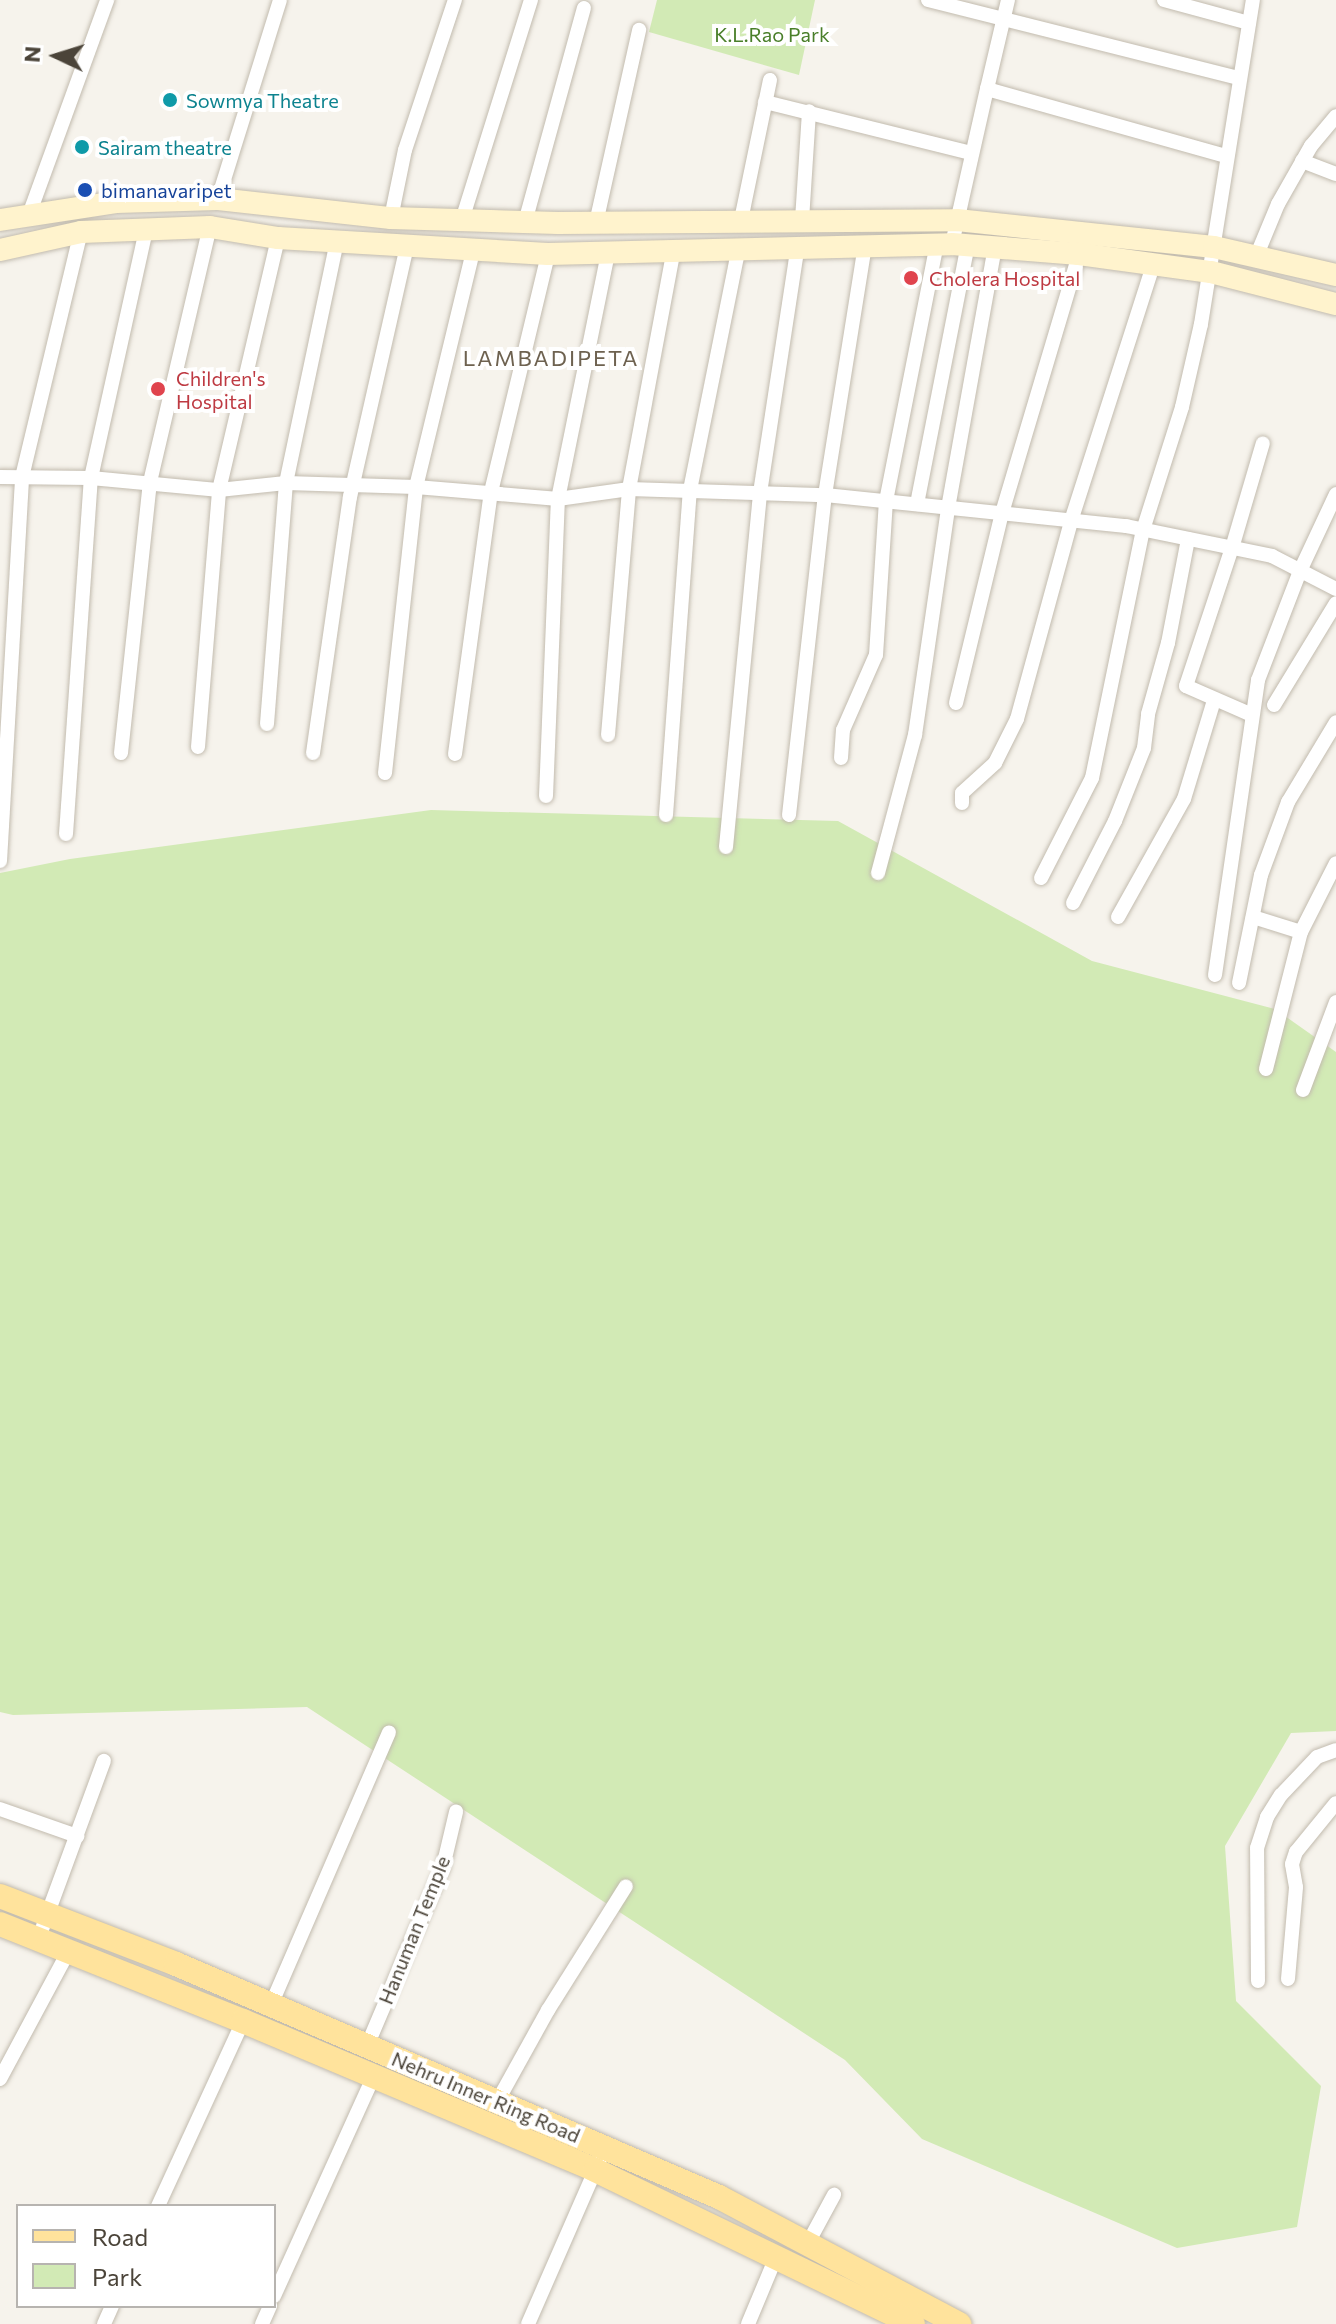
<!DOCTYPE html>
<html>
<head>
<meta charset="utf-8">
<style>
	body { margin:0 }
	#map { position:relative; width:1336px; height:2324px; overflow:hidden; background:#f6f3ec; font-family:Commissioner,sans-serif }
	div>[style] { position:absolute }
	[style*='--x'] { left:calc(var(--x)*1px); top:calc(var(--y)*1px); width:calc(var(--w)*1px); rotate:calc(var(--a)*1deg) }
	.green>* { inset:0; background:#d2eab5 }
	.roads { filter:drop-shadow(0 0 2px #c2bbae) drop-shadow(0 0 2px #c2bbae) }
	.street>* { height:14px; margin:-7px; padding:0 7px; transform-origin:7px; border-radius:7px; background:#fff }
	.secondary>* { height:22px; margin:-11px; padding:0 11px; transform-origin:11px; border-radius:11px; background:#fff3cd }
	.primary>* { height:24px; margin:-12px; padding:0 12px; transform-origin:12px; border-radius:12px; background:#ffe39c }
	.dots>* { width:22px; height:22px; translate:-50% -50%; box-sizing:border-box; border:4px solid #fff; border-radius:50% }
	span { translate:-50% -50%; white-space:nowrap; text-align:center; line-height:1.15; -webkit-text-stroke:8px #fff; paint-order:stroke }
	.park-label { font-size:20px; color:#4a7f2a }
	.culture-label { font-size:20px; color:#0d838f }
	.left { translate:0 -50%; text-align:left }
	.transit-label { font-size:20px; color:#164399 }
	.health-label { font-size:20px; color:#be3a42 }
	.street-label { font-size:20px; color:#4b4439 }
	.neighbourhood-label { font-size:22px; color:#6e6250; letter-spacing:2px }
	.legend { position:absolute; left:16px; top:2204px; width:260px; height:104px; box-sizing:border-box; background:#fff; border:2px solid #b7b4b0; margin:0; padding:10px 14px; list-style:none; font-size:24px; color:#4b4439 }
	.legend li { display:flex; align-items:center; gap:16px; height:40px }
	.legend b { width:40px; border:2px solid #b7b4b0 }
	.north { position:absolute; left:16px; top:16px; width:80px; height:80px; -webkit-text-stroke:6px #fff; paint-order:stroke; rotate:274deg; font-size:22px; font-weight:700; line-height:32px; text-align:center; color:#4b4439 }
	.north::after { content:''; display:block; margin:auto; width:28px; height:36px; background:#4b4439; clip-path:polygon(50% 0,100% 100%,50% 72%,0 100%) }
</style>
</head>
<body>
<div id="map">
	<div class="green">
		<div style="clip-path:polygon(657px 0,815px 0,799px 75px,649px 32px)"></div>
		<div style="clip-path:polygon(431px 810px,838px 821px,1092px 961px,1275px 1009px,1336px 1052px,1336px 1731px,1291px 1733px,1225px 1846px,1236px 2001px,1321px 2086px,1297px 2227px,1177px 2248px,922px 2139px,845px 2060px,307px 1707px,13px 1715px,0 1712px,0 873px,70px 859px)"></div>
	</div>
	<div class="roads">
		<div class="street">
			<div style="--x:928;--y:0;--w:321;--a:14.1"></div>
			<div style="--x:1008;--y:0;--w:91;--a:103.3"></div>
			<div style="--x:987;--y:89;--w:248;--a:15.7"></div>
			<div style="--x:1164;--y:0;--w:88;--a:15.1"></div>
			<div style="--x:765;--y:102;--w:212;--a:13.9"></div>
			<div style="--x:1302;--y:161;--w:36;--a:21"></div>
			<div style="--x:218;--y:199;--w:208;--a:-72.7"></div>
			<div style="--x:30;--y:212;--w:226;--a:-70"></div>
			<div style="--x:391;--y:218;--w:69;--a:-78.4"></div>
			<div style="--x:405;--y:150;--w:158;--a:-71.6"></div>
			<div style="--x:462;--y:220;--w:231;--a:-72.6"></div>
			<div style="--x:741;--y:220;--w:143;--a:-78.3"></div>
			<div style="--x:802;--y:220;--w:109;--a:-86.3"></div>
			<div style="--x:525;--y:222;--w:222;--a:-74.6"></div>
			<div style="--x:596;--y:223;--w:198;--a:-77.4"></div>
			<div style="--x:952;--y:244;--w:159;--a:-77.3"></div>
			<div style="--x:1256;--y:257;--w:57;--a:-67.5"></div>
			<div style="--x:1278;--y:204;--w:67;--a:-60.4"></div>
			<div style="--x:1311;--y:146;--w:39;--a:-50"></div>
			<div style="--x:0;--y:477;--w:91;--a:0.6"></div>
			<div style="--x:91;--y:478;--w:129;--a:5.4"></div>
			<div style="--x:219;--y:490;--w:67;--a:-6"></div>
			<div style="--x:286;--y:483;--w:130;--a:1.8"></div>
			<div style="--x:416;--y:487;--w:143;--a:4.8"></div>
			<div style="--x:558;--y:499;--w:72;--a:-8"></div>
			<div style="--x:629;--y:489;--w:196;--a:1.8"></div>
			<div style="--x:825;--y:495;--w:303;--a:5.9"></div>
			<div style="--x:1126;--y:526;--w:149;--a:11.6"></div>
			<div style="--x:1272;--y:556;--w:72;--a:27.3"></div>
			<div style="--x:917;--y:504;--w:264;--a:-78.9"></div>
			<div style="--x:956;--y:703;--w:195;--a:-76.4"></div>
			<div style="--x:1002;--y:513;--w:270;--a:-73.4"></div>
			<div style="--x:1274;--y:705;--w:119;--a:-58.7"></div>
			<div style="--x:1252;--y:715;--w:72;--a:-156.3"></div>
			<div style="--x:1186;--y:686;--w:145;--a:-71.6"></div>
			<div style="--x:1232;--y:548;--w:109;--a:-73.6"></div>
			<div style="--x:267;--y:724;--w:242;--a:-85.5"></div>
			<div style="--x:286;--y:483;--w:246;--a:-78.1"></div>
			<div style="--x:608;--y:735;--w:247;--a:-85.1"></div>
			<div style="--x:629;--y:489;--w:239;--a:-79.4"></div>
			<div style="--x:198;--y:747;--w:258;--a:-85.3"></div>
			<div style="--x:219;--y:490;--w:259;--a:-76.8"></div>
			<div style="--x:121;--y:753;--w:273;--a:-83.9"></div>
			<div style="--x:150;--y:482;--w:262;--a:-76.8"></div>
			<div style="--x:313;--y:753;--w:259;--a:-81.8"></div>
			<div style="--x:350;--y:497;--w:256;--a:-77.2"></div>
			<div style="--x:455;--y:754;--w:264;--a:-82.2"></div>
			<div style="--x:491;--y:492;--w:245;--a:-76.5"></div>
			<div style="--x:841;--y:758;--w:28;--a:-86"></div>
			<div style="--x:843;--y:730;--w:82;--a:-66.3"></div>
			<div style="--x:876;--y:655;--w:154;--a:-86.3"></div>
			<div style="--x:886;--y:501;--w:262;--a:-78.8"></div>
			<div style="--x:385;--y:773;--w:288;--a:-83.8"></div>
			<div style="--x:416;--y:487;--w:243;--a:-76.4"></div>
			<div style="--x:546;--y:796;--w:297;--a:-87.7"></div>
			<div style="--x:558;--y:499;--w:250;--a:-78.5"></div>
			<div style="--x:962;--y:803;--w:10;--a:-90"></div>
			<div style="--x:962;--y:793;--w:45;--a:-42.3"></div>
			<div style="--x:995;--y:763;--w:49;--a:-63.4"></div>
			<div style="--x:1017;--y:719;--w:205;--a:-74.7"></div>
			<div style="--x:1071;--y:521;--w:269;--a:-72.2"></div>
			<div style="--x:666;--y:815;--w:326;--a:-85.8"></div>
			<div style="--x:690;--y:490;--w:244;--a:-78.6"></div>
			<div style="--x:789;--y:815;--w:322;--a:-83.6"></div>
			<div style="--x:825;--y:495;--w:253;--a:-80.9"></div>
			<div style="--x:66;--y:834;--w:357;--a:-86"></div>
			<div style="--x:91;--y:478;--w:255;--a:-77.5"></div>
			<div style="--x:726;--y:847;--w:356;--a:-84.5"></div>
			<div style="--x:760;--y:493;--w:250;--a:-81.3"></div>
			<div style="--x:0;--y:861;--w:385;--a:-86.7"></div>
			<div style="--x:22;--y:477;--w:252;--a:-76.5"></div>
			<div style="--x:878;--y:873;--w:143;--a:-75"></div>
			<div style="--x:915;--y:735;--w:229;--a:-81.7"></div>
			<div style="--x:948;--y:508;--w:265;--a:-79.8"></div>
			<div style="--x:1041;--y:878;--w:112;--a:-63"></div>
			<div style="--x:1092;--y:778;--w:253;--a:-78.4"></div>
			<div style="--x:1143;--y:530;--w:129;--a:-72.4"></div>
			<div style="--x:1182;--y:407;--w:85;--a:-77.1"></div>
			<div style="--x:1201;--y:324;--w:328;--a:-80.9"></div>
			<div style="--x:1073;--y:903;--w:92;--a:-62.9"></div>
			<div style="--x:1115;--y:821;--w:79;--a:-68.3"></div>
			<div style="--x:1144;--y:748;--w:34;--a:-83"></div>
			<div style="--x:1148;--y:714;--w:74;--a:-74.3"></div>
			<div style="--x:1168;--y:643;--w:106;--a:-79.1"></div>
			<div style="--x:1118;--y:917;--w:135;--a:-60.8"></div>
			<div style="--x:1184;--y:799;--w:103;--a:-73.1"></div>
			<div style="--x:1253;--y:917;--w:50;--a:17.4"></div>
			<div style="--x:1215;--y:975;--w:298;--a:-81.7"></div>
			<div style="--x:1258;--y:680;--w:117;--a:-68.9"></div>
			<div style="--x:1300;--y:571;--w:85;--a:-64.9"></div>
			<div style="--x:1239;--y:983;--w:110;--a:-78.5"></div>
			<div style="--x:1261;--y:875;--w:78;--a:-69.7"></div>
			<div style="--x:1288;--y:802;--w:93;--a:-59"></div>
			<div style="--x:1266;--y:1069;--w:141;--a:-75.7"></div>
			<div style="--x:1301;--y:932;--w:77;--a:-63.1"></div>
			<div style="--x:1303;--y:1090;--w:94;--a:-69.4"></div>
			<div style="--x:0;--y:1809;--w:82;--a:19.3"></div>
			<div style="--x:38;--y:1940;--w:191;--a:-69.8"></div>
			<div style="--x:1288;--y:1979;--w:92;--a:-85"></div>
			<div style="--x:1296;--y:1887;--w:23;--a:-100"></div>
			<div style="--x:1292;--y:1864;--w:13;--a:-72"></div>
			<div style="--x:1296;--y:1852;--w:63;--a:-50.8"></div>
			<div style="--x:1258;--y:1981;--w:133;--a:-90.4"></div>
			<div style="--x:1257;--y:1848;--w:33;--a:-72"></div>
			<div style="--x:1267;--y:1817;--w:26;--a:-58"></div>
			<div style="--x:1281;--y:1795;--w:52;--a:-46.5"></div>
			<div style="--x:1317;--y:1757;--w:20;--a:-20"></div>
			<div style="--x:271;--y:2005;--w:297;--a:-66.6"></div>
			<div style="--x:367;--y:2046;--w:194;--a:-67"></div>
			<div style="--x:443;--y:1867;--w:57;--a:-76.7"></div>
			<div style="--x:0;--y:2079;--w:144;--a:-61.8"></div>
			<div style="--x:497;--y:2102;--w:105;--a:-61"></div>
			<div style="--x:548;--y:2010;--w:146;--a:-57.8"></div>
			<div style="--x:158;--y:2206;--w:204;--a:-65.3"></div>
			<div style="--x:808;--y:2243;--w:55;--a:-61.6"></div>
			<div style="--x:274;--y:2296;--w:239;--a:-65.6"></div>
			<div style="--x:104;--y:2324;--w:20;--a:-66"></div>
			<div style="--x:262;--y:2324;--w:20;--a:-66"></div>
			<div style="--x:528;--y:2324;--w:192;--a:-66.4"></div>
			<div style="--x:748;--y:2324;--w:73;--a:-67.3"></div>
		</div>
		<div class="secondary">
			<div style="--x:0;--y:220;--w:117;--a:-8.8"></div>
			<div style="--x:116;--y:202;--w:102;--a:-1.7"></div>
			<div style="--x:218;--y:199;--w:174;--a:6.3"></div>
			<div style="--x:391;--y:218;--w:167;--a:1.7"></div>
			<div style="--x:558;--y:223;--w:399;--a:-0.4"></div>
			<div style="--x:957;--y:220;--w:258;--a:6"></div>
			<div style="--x:1214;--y:247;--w:125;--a:12.9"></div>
			<div style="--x:0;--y:250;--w:83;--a:-12.5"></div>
			<div style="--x:81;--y:232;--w:129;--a:-2.2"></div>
			<div style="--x:210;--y:227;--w:69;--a:9.2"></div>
			<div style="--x:278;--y:238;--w:270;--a:3.4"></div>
			<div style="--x:548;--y:254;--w:404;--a:-1.4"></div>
			<div style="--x:952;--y:244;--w:127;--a:4.5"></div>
			<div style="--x:1079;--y:254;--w:133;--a:7.8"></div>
			<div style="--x:1211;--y:272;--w:129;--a:14.4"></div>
		</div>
		<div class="primary">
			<div style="--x:0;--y:1896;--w:189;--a:21.1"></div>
			<div style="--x:176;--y:1964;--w:591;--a:23.22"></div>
			<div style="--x:719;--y:2197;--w:272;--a:27.9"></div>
			<div style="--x:0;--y:1924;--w:262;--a:21.8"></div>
			<div style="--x:243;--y:2021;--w:382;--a:22.9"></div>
			<div style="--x:595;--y:2170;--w:353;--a:25.8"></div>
		</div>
	</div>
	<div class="dots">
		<div style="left:170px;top:100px;background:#0f9aa8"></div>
		<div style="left:82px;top:147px;background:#0f9aa8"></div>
		<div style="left:85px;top:190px;background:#1a4fb4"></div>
		<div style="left:911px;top:278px;background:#e0444e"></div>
		<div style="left:158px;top:389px;background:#e0444e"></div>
	</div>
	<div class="park-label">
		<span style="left:772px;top:34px">K.L.Rao Park</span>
	</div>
	<div class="culture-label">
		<span class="left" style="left:186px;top:100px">Sowmya Theatre</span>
		<span class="left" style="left:98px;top:147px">Sairam theatre</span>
	</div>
	<div class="transit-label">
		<span class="left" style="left:101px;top:190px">bimanavaripet</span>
	</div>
	<div class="health-label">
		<span class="left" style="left:929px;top:278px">Cholera Hospital</span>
		<span class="left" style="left:176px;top:390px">Children's<br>Hospital</span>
	</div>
	<div class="street-label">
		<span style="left:414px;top:1930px;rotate:-68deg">Hanuman Temple</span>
		<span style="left:486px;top:2097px;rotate:23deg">Nehru Inner Ring Road</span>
	</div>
	<div class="neighbourhood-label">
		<span style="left:551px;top:358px">LAMBADIPETA</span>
	</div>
	<ul class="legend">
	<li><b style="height:10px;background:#ffe39c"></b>Road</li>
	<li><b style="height:22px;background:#d2eab5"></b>Park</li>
	</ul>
	<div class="north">N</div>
</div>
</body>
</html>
